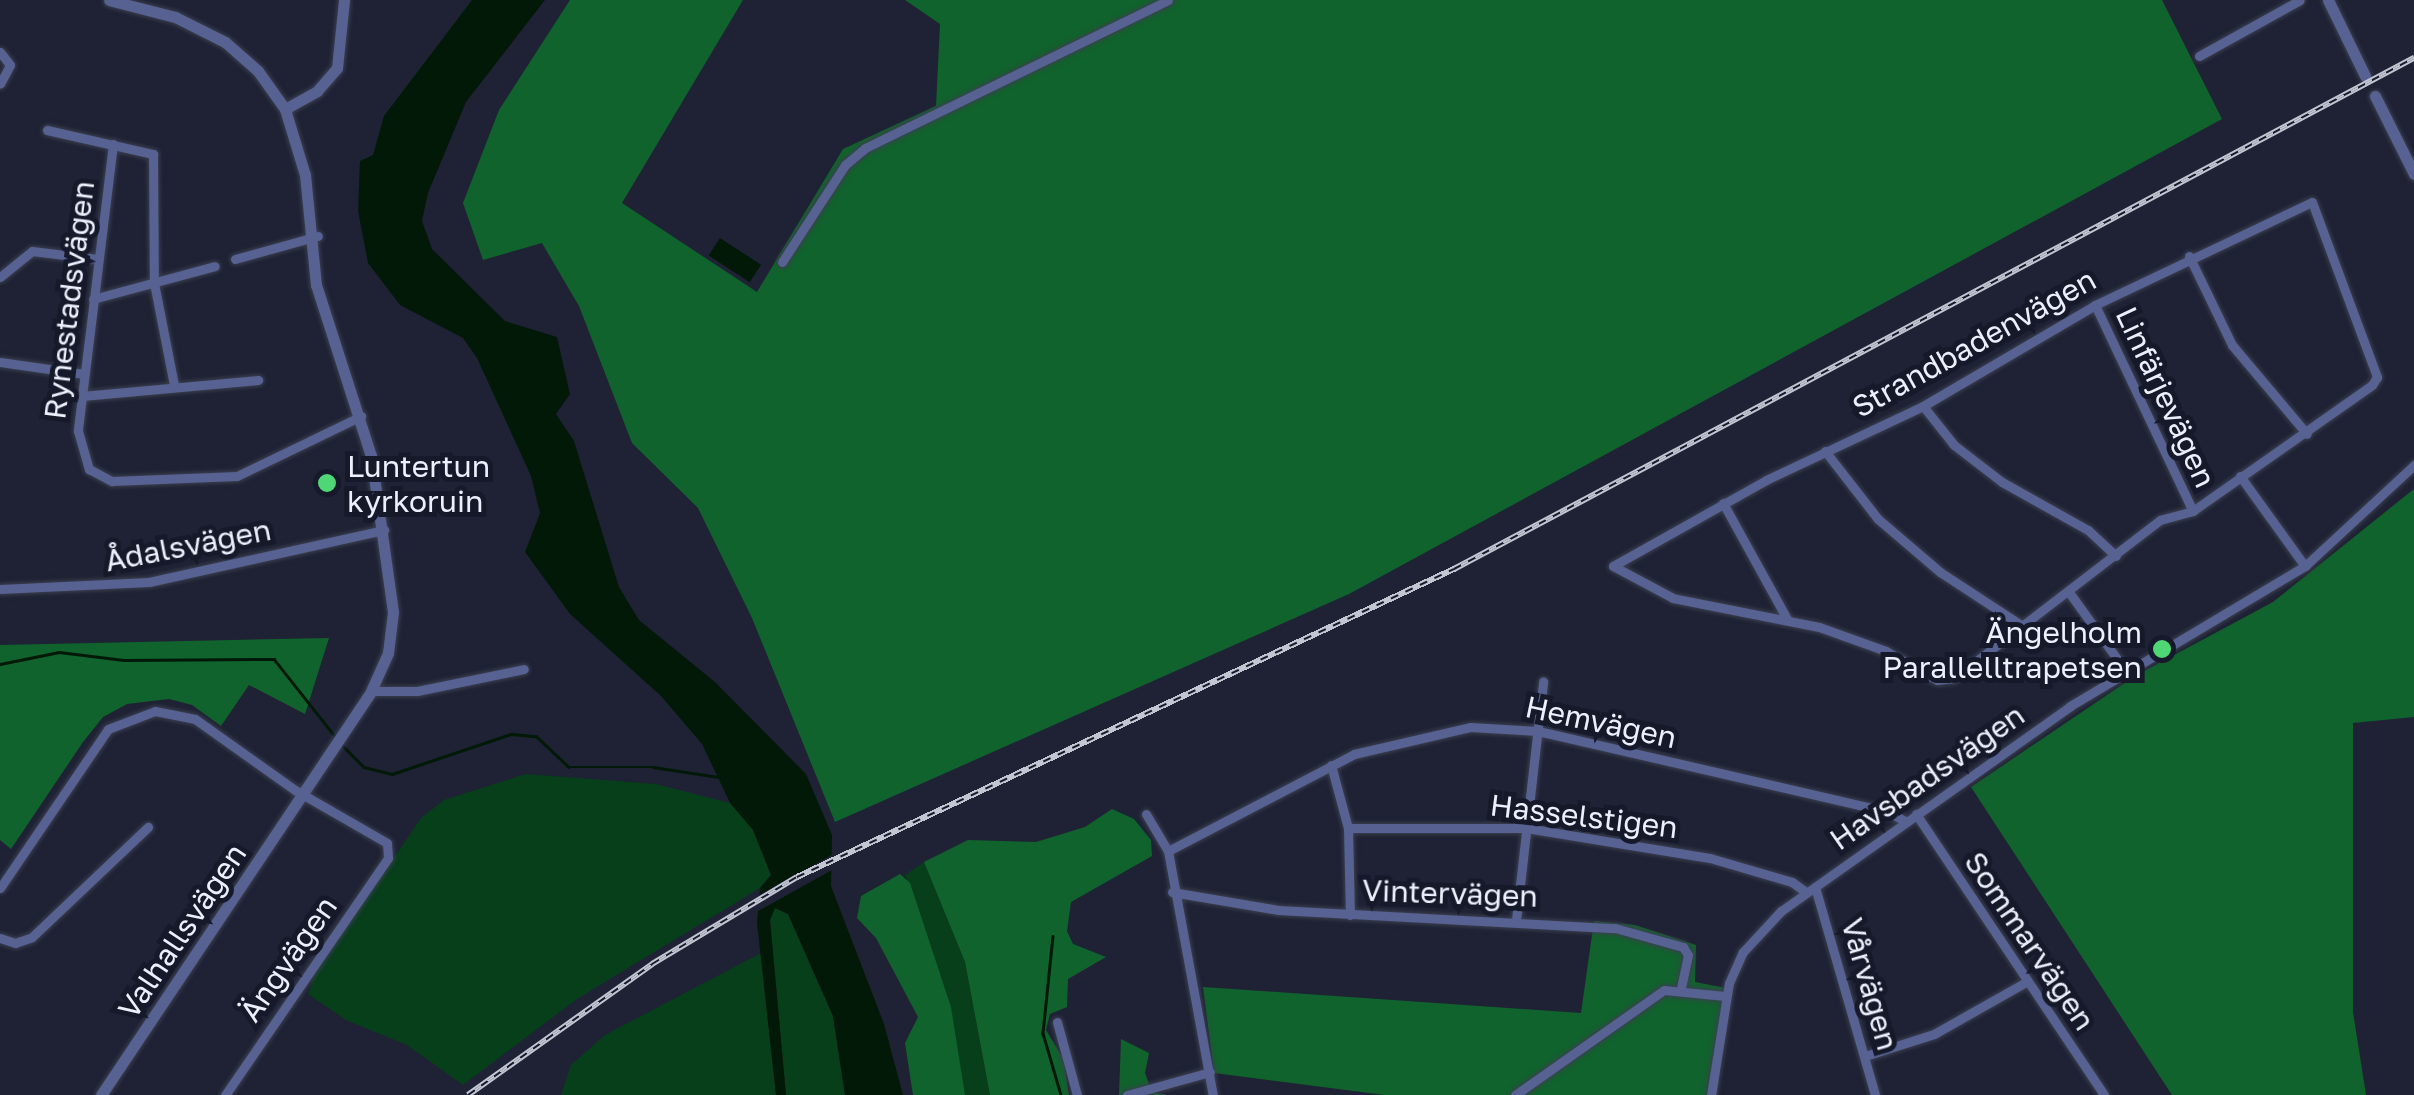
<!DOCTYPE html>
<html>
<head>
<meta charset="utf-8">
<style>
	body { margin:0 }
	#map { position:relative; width:2414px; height:1095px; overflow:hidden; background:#1e2234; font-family:"Golos Text",sans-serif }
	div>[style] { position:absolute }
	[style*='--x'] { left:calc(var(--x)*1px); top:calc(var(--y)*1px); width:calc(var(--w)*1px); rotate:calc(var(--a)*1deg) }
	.green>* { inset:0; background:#063f1a }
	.forest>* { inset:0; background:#11632d }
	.water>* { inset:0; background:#031908; transform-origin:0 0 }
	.pier>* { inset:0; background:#1e2234 }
	.stream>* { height:2.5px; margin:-1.25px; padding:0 1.25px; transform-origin:1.25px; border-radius:1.25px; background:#031908 }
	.roads { filter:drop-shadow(0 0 2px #3b3f50) drop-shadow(0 0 2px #3b3f50) }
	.minor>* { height:9px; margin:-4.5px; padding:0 4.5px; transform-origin:4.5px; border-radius:4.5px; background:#576292 }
	.tertiary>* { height:11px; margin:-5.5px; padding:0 5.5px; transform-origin:5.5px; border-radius:5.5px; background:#576292 }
	.rail>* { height:6px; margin-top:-3px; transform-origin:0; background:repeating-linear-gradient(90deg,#15192a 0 8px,#c2c6d3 0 16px); box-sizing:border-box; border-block:2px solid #c2c6d3 }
	.dots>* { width:28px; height:28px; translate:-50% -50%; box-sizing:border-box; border:5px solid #15192a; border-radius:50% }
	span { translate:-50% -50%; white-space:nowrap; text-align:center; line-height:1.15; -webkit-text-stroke:10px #15192a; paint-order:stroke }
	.street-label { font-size:30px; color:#ecf0fc }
	.poi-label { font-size:30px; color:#ecf0fc }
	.left { translate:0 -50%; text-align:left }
	.right { translate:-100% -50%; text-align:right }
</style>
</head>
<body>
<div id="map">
	<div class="green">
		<div style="clip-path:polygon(526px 774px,656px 784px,730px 803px,753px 829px,771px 875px,760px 888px,577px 999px,463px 1085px,407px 1045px,346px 1020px,308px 994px,314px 975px,421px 818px,444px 800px)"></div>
		<div style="clip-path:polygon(924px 862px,965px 962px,990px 1095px,965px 1095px,955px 1063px,951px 1007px,905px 875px)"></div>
		<div style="clip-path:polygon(775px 908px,788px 914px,833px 1016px,845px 1095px,786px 1095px,770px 919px)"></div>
		<div style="clip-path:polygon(761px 953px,776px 1095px,561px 1095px,571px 1065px,605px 1035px)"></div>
	</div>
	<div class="forest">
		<div style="clip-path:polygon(570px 0,743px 0,622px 203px,757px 292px,843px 149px,936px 106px,940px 24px,905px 0,2162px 0,2222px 119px,1349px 594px,835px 822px,752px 618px,698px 508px,632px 443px,579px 306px,542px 243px,483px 260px,463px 203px,499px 110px)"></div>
		<div style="clip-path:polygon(2414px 489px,2414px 717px,2353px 723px,2353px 1012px,2366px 1095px,2172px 1095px,1971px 787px,2135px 676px,2273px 602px)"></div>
		<div style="clip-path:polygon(329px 638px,305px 714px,249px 685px,221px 726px,192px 705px,169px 699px,127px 704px,103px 717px,83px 742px,11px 849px,0 840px,0 645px)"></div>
		<div style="clip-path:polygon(1112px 809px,1134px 819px,1151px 840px,1152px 856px,1071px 902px,1067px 931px,1073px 944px,1106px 957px,1068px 979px,1067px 1007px,1050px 1014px,1046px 1030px,1063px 1058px,1069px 1095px,990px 1095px,965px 962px,924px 862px,968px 840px,1036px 842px,1085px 827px)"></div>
		<div style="clip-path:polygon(900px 874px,910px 883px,951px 1007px,965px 1095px,913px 1095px,905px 1043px,918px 1017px,876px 938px,857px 918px,861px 896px)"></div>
		<div style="clip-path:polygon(1594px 921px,1635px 925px,1696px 945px,1695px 982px,1731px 989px,1717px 1095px,1385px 1095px,1214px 1073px,1203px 987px,1581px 1013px)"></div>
		<div style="clip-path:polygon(1121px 1039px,1149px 1053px,1145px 1073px,1152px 1092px,1167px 1095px,1119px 1095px)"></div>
	</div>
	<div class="water">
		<div style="clip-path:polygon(472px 0,545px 0,466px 102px,428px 193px,422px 221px,432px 249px,505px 321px,557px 337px,570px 394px,556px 414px,574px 441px,619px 587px,639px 620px,715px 682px,806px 774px,832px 835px,831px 886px,884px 1024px,903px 1095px,845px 1095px,833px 1016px,788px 914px,775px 908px,770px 920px,786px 1095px,776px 1095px,757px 923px,760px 888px,771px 875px,753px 830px,730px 803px,702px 744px,661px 696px,570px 614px,525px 552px,540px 513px,531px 476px,477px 358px,463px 338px,400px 305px,368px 263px,358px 211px,360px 161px,373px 155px,384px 116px)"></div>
		<div style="left:720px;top:238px;width:49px;height:21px;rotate:33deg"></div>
	</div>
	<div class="pier">
		<div style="clip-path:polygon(839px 851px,839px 866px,753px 914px,754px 898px)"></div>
	</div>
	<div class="stream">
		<div style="--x:0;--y:664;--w:60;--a:-11.5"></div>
		<div style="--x:59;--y:652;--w:65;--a:7"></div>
		<div style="--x:124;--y:660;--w:150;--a:-0.4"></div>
		<div style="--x:274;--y:659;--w:97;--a:51.7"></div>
		<div style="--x:342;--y:745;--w:31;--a:45"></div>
		<div style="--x:364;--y:767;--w:29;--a:14"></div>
		<div style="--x:392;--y:774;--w:126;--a:-18.6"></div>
		<div style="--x:511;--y:734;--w:25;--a:5"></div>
		<div style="--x:536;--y:736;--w:45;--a:43.2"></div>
		<div style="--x:569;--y:767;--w:84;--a:0"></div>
		<div style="--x:653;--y:767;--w:66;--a:8.7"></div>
		<div style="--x:1053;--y:936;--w:98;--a:95.9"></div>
		<div style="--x:1043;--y:1033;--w:65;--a:73.8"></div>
	</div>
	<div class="roads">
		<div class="minor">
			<div style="--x:0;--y:52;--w:16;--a:52"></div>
			<div style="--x:10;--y:65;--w:21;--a:118"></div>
			<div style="--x:2199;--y:56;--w:115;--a:-29"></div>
			<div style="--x:47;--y:130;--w:109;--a:12.8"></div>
			<div style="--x:153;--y:154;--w:129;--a:89.6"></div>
			<div style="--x:154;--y:283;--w:104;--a:78.9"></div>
			<div style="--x:113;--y:144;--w:289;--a:97"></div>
			<div style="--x:78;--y:431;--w:40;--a:74"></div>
			<div style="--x:89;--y:469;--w:26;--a:28"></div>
			<div style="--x:112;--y:481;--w:125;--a:-2.3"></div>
			<div style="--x:237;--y:476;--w:138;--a:-25.8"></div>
			<div style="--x:2312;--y:202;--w:187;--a:69.6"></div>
			<div style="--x:2377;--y:377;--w:9;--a:122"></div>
			<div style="--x:2372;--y:385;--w:219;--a:144.9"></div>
			<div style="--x:2193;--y:511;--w:34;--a:165"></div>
			<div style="--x:2160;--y:520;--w:260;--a:142.5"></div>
			<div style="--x:1954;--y:678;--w:17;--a:173"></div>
			<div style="--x:1937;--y:680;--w:59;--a:-150.4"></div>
			<div style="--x:1886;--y:651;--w:71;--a:-160.3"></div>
			<div style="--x:1819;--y:627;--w:149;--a:-168.8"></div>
			<div style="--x:1673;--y:598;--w:68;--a:-151.9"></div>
			<div style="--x:1613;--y:566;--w:176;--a:-29.3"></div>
			<div style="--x:1766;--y:480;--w:174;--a:-25.2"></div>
			<div style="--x:1923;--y:406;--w:199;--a:-30.4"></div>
			<div style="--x:2095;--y:305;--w:240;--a:-25.4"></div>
			<div style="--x:2189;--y:256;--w:99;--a:64.2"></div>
			<div style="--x:2232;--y:345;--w:116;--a:49.9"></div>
			<div style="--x:235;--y:259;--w:86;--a:-15.5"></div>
			<div style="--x:782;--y:262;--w:116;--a:-57"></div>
			<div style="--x:845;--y:165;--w:26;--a:-40"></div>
			<div style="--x:865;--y:148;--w:337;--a:-26"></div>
			<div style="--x:0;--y:277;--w:41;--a:-39.1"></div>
			<div style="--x:32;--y:251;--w:66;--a:6.9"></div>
			<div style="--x:93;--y:299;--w:126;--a:-15.1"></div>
			<div style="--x:2095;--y:305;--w:228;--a:64.6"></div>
			<div style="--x:0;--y:362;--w:85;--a:8.1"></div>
			<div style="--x:82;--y:396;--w:177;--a:-5.2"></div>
			<div style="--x:1923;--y:406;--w:50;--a:51.5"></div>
			<div style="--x:1954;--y:445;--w:61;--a:37.6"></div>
			<div style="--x:2002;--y:482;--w:98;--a:29.2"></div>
			<div style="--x:2088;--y:530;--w:38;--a:43"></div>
			<div style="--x:1825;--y:451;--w:86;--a:52.1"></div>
			<div style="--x:1878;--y:519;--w:82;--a:40.5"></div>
			<div style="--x:1940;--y:572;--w:100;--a:33.2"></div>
			<div style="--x:2240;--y:476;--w:111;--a:54.2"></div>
			<div style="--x:1723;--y:503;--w:132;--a:61.1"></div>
			<div style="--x:0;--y:589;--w:149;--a:-2.7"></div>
			<div style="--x:149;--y:582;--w:241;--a:-12.5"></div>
			<div style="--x:2071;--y:595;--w:92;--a:54.2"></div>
			<div style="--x:371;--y:691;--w:46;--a:0"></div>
			<div style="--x:417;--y:691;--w:109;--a:-11.6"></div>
			<div style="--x:1331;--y:765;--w:65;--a:74.9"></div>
			<div style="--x:1348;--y:828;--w:87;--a:88.7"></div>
			<div style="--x:1146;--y:814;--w:43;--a:59.3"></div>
			<div style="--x:1168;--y:851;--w:248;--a:79.6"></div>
			<div style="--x:1916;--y:814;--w:338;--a:56.2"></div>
			<div style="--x:1348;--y:828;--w:178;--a:0"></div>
			<div style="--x:1526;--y:828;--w:186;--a:9.3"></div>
			<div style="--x:1710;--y:858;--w:85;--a:16.3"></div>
			<div style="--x:1792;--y:882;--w:17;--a:36"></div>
			<div style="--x:1168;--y:851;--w:210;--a:-27.5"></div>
			<div style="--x:1354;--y:754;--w:119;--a:-13.1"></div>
			<div style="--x:1470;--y:727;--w:68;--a:3.4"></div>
			<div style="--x:1538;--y:731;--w:360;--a:13"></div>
			<div style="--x:1889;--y:812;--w:20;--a:30"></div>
			<div style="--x:1815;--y:887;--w:216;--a:73.9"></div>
			<div style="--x:0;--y:888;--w:192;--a:-55.8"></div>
			<div style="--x:108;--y:729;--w:50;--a:-21"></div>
			<div style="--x:155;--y:711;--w:41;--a:11.3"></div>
			<div style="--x:195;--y:719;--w:123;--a:35.4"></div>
			<div style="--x:295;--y:790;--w:106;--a:29.9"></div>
			<div style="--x:387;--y:843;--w:15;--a:86"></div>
			<div style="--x:388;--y:858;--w:288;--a:124.5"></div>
			<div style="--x:1172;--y:892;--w:108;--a:9.6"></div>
			<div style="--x:1278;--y:910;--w:337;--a:3.1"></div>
			<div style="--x:1615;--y:928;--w:71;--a:15.6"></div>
			<div style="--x:1683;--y:947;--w:9;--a:58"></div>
			<div style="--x:1688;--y:955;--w:34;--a:102"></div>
			<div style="--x:1516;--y:920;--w:240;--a:-83.5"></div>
			<div style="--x:0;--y:938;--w:16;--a:18"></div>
			<div style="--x:15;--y:943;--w:18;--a:-19"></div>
			<div style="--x:32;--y:937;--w:160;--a:-43.5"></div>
			<div style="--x:1057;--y:1022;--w:76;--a:74.7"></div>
			<div style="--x:1865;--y:1056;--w:72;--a:-17.7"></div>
			<div style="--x:1934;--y:1034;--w:106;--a:-29.5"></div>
			<div style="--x:1127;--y:1095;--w:86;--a:-15.5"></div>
			<div style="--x:1515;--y:1095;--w:182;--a:-35.2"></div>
			<div style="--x:1664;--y:990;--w:61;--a:5.6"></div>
			<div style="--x:1711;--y:1095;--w:113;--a:-80.9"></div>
			<div style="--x:1729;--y:983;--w:34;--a:-66"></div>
			<div style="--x:1743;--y:952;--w:56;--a:-47.2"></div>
			<div style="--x:1781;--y:911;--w:354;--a:-35.3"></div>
			<div style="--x:2070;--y:706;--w:274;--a:-30.8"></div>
			<div style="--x:2305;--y:566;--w:149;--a:-42.8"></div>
		</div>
		<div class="tertiary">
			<div style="--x:2328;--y:0;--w:85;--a:64"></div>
			<div style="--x:2375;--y:96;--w:87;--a:63.4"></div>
			<div style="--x:285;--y:109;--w:37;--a:-29"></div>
			<div style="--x:317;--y:91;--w:30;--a:-49"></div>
			<div style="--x:337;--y:68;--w:68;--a:-84.1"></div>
			<div style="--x:101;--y:1095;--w:486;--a:-56.2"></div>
			<div style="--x:371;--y:691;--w:42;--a:-65.9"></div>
			<div style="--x:388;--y:653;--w:41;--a:-83"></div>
			<div style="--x:393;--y:612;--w:158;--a:-98"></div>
			<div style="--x:371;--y:456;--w:180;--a:-107.8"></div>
			<div style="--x:316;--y:285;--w:111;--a:-95.7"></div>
			<div style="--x:305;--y:175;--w:69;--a:-106.9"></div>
			<div style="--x:285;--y:109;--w:47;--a:-125.4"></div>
			<div style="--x:258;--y:71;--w:44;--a:-138.7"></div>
			<div style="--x:225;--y:42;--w:56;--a:-153.4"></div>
			<div style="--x:175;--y:17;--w:68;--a:-165.6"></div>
		</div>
	</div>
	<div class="rail">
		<div style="--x:468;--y:1095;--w:226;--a:-35.4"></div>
		<div style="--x:652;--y:964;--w:169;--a:-31"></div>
		<div style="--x:797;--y:877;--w:726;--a:-25.12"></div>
		<div style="--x:1454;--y:569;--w:1088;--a:-28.03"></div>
	</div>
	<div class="dots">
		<div style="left:327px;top:483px;background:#4fd675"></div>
		<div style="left:2162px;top:649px;background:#4fd675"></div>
	</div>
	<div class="street-label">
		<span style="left:69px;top:300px;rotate:-83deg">Rynestadsvägen</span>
		<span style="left:1974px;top:343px;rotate:-29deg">Strandbadenvägen</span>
		<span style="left:2166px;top:397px;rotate:65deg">Linfärjevägen</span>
		<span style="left:188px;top:545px;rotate:-11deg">Ådalsvägen</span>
		<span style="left:1601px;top:722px;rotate:12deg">Hemvägen</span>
		<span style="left:1927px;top:777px;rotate:-35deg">Havsbadsvägen</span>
		<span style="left:1584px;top:816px;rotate:7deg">Hasselstigen</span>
		<span style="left:1450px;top:893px;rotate:2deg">Vintervägen</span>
		<span style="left:182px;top:931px;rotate:-56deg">Valhallsvägen</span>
		<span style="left:2030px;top:941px;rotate:56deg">Sommarvägen</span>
		<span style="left:288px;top:959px;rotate:-55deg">Ängvägen</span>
		<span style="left:1870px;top:984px;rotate:74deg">Vårvägen</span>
	</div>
	<div class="poi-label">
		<span class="left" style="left:347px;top:483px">Luntertun<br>kyrkoruin</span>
		<span class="right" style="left:2142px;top:649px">Ängelholm<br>Parallelltrapetsen</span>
	</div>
</div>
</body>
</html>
